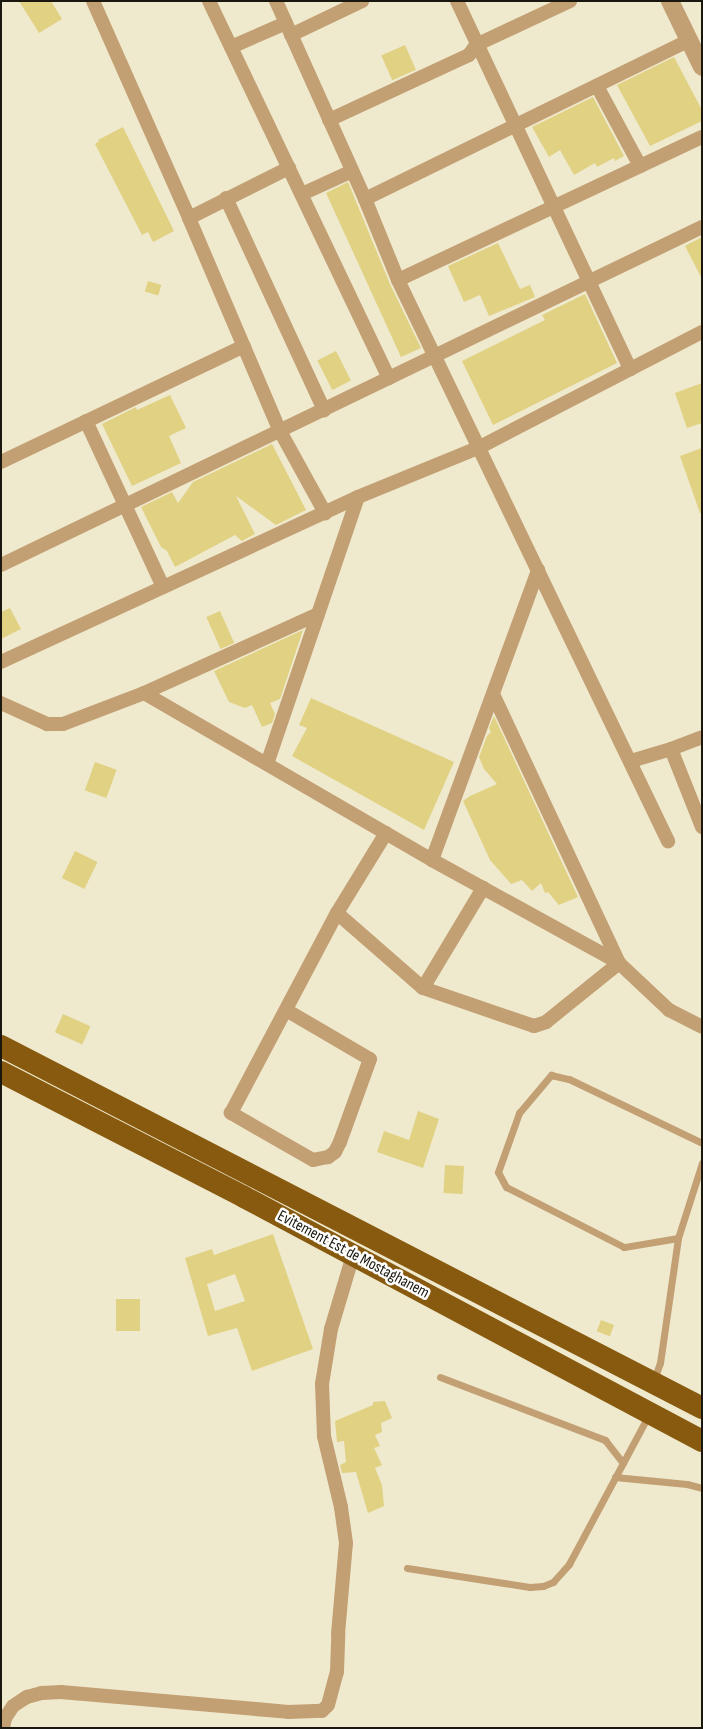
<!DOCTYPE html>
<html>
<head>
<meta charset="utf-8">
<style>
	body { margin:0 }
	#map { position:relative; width:703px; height:1729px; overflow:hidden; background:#efeacd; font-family:"Sofia Sans Condensed",sans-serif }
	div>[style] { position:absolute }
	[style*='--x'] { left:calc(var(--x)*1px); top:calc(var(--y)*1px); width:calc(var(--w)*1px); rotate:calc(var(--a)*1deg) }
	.building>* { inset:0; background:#e0d183; transform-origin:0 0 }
	.service>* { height:7px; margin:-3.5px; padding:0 3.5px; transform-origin:3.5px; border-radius:3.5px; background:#c39f74 }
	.minor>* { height:14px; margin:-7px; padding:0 7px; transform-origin:7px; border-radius:7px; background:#c39f74 }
	.tertiary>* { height:18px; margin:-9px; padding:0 9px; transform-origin:9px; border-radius:9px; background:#c39f74 }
	.trunk>* { height:22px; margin:-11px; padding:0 11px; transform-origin:11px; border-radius:11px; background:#885a10 }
	span { translate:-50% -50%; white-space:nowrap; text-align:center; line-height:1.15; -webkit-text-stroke:5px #fff; paint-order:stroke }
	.street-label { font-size:16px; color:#1a180e }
	.frame { position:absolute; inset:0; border:2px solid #1a180e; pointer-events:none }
</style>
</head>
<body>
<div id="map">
	<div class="building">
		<div style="clip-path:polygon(19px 1px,51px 1px,62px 19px,39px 33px)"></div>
		<div style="left:405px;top:45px;width:27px;height:26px;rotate:66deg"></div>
		<div style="clip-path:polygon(674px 57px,702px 110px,702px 121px,650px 146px,617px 85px)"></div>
		<div style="clip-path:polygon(593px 97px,624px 156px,615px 161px,614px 158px,597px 167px,595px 163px,574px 175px,560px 150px,549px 157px,532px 127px)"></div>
		<div style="clip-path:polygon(123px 127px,174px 231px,153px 242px,148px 232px,142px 235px,95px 144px,99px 141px,98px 140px)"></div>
		<div style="clip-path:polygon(348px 182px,390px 284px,421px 348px,401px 357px,326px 193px)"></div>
		<div style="clip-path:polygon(702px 237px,702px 279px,685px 246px)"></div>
		<div style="clip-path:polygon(498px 243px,520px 289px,530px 285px,535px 297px,489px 316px,480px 295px,464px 302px,448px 266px)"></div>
		<div style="left:148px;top:281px;width:14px;height:11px;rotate:17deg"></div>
		<div style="clip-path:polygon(585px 294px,617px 363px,493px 425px,462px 361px,545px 320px,542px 315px)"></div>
		<div style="left:336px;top:351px;width:33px;height:21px;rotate:63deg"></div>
		<div style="clip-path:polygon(702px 383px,702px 423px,687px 428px,675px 393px)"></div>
		<div style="clip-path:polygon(170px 395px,186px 428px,169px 436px,181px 463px,132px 486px,102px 424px,136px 407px,137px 410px)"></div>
		<div style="clip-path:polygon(272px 444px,306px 510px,276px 525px,236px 496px,255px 534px,242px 541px,235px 535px,175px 567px,167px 551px,161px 547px,141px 507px,172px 492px,178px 503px,193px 482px)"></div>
		<div style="clip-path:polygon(702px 448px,702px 513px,700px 513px,680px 456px)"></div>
		<div style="clip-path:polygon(10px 608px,21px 629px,1px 639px,1px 612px)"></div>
		<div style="left:220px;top:611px;width:35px;height:15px;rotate:66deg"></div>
		<div style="clip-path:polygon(303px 630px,280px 699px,270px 703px,275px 714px,272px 723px,262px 727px,252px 705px,245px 708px,229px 702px,214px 671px)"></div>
		<div style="clip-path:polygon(311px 698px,454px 762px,424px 830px,292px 756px,307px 728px,299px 725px)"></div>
		<div style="clip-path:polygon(494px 716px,578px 897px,559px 905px,548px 892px,545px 893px,541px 883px,532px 891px,522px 880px,511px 884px,490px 860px,463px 801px,470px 796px,497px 784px,484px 769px,479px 757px,487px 736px,491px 732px,489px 728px)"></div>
		<div style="left:95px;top:762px;width:23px;height:30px;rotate:20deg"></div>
		<div style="left:75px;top:851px;width:25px;height:30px;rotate:26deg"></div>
		<div style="left:63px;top:1014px;width:30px;height:20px;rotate:24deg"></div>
		<div style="clip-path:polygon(418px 1111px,439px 1119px,423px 1168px,377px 1152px,384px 1131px,409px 1140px)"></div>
		<div style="left:445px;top:1165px;width:19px;height:28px;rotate:3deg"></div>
		<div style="clip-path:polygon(evenodd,273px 1234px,313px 1349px,252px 1371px,237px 1328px,208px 1336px,185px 1258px,212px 1249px,214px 1255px,273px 1234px,235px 1274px,245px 1301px,215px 1311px,207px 1284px,235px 1274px)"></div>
		<div style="left:116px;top:1299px;width:24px;height:32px"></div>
		<div style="left:601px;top:1320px;width:14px;height:12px;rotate:21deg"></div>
		<div style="clip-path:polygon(385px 1401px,392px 1418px,381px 1423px,382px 1432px,375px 1435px,380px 1446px,374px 1448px,382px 1465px,375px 1468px,382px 1485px,384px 1506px,368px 1513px,356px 1472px,342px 1473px,340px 1465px,346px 1462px,344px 1441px,337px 1442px,335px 1421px,373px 1405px,373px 1402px)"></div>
	</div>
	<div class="service">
		<div style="--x:678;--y:1238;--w:55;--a:170.5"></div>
		<div style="--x:624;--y:1247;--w:132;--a:-153"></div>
		<div style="--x:506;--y:1187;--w:17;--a:-118"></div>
		<div style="--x:498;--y:1172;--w:63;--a:-70.4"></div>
		<div style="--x:519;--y:1113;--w:50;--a:-49.9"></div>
		<div style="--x:551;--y:1075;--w:18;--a:13"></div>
		<div style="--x:569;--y:1079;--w:148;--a:25.7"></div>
		<div style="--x:440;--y:1377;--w:177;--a:20.9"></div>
		<div style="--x:605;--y:1440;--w:29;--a:52"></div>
		<div style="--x:654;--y:1380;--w:18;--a:-71"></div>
		<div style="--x:660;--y:1363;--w:126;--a:-81.8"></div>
		<div style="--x:678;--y:1238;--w:79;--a:-72.3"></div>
		<div style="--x:615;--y:1477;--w:72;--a:5.6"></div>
		<div style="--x:687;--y:1484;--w:16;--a:15"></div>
		<div style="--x:407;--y:1568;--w:124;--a:8.8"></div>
		<div style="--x:530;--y:1587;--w:13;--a:-4"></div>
		<div style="--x:543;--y:1586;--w:11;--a:-22"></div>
		<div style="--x:553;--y:1582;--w:24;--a:-48"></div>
		<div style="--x:569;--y:1564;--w:168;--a:-61.9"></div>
	</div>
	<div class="minor">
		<div style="--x:93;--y:1;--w:237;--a:66.1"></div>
		<div style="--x:189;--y:218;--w:232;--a:66.9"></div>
		<div style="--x:280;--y:431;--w:94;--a:61.2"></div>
		<div style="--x:209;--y:1;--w:418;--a:64.5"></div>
		<div style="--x:276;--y:1;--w:217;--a:65.8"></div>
		<div style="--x:365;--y:199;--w:87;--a:67.8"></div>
		<div style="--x:398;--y:280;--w:623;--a:64.3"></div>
		<div style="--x:457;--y:1;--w:407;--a:64.8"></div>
		<div style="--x:291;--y:35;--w:79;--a:-25.6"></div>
		<div style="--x:231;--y:47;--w:60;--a:-23.6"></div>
		<div style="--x:597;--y:86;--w:91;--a:61.7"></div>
		<div style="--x:329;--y:120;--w:154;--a:-24.9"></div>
		<div style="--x:469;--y:55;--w:12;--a:-55"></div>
		<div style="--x:476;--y:45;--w:104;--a:-25.1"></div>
		<div style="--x:302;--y:194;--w:55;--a:-24.7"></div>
		<div style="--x:226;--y:198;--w:234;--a:65.2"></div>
		<div style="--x:365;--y:199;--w:361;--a:-26.1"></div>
		<div style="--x:189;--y:218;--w:112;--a:-26.6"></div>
		<div style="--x:398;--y:280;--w:336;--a:-25.2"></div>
		<div style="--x:86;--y:421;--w:183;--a:65.1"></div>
		<div style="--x:1;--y:462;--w:269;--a:-25.5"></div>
		<div style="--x:1;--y:565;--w:778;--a:-25.74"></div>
		<div style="--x:1;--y:662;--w:393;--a:-24.8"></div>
		<div style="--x:358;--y:497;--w:132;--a:-22.3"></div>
		<div style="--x:480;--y:447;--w:250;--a:-27.4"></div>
		<div style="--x:144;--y:693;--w:333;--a:30.1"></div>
		<div style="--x:432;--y:860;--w:213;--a:28.8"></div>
		<div style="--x:619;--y:963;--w:69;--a:43.2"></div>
		<div style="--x:669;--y:1010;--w:37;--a:27"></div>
		<div style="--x:1;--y:703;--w:51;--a:24.5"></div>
		<div style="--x:47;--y:724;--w:16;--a:0"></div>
		<div style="--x:63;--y:724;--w:87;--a:-20.9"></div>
		<div style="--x:144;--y:693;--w:191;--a:-24.4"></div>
		<div style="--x:671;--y:749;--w:84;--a:68.3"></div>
		<div style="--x:631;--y:761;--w:42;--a:-16.7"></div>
		<div style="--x:671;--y:749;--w:33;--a:-21"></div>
		<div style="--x:267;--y:764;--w:282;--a:-71.2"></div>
		<div style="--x:386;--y:833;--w:94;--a:121.5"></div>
		<div style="--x:337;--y:913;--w:114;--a:41.1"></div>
		<div style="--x:423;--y:988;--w:117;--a:18.9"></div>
		<div style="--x:534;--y:1026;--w:13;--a:-18"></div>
		<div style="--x:546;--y:1022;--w:94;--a:-38.9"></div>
		<div style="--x:619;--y:963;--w:295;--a:-115.1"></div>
		<div style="--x:432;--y:860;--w:309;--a:-69.9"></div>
		<div style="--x:423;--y:988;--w:117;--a:-59"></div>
		<div style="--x:286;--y:1010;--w:97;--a:30.3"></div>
		<div style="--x:370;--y:1059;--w:88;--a:109.9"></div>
		<div style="--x:340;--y:1142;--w:11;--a:117"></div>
		<div style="--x:335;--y:1152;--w:9;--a:144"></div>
		<div style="--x:328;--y:1157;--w:15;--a:169"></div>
		<div style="--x:313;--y:1160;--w:95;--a:-150.2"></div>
		<div style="--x:231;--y:1113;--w:226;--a:-62.1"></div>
		<div style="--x:3;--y:1728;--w:10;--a:-79"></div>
		<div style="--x:5;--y:1718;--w:14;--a:-56"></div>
		<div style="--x:13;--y:1706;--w:17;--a:-33"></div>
		<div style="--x:27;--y:1697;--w:16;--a:-15"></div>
		<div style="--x:42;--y:1693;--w:19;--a:-3"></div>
		<div style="--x:61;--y:1692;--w:228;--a:5"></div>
		<div style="--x:288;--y:1712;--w:34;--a:-2"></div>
		<div style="--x:322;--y:1711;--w:8;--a:-45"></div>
		<div style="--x:328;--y:1705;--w:34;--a:-75"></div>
		<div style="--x:337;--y:1672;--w:38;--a:-88"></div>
		<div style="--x:338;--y:1634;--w:91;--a:-85"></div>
		<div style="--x:346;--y:1543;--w:36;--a:-98"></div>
		<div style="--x:341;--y:1507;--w:73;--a:-103.5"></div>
		<div style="--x:324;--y:1436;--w:52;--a:-92.2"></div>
		<div style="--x:322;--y:1384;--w:56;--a:-80.7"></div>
		<div style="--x:331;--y:1329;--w:77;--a:-73.4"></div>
	</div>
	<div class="tertiary">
		<div style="--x:670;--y:1;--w:73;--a:64.1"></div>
	</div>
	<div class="trunk">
		<div style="--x:1;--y:1046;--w:789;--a:27.31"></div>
		<div style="--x:1;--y:1072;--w:273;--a:27.2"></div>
		<div style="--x:244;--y:1197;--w:519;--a:28.05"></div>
	</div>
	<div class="street-label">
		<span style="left:353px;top:1255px;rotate:28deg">Evitement Est de Mostaghanem</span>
	</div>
	<div class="frame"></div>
</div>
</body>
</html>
